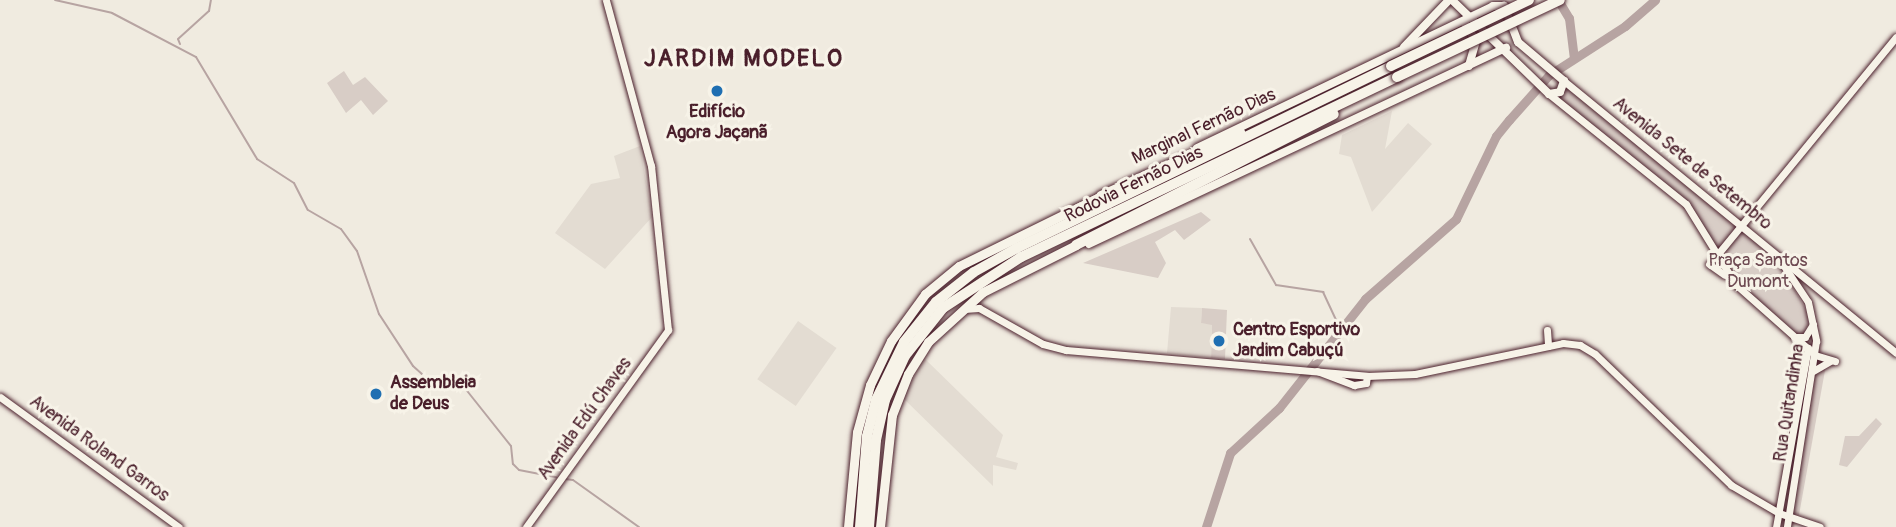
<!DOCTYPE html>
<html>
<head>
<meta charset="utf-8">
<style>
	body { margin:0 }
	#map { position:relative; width:1896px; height:527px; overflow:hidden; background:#f0ebe0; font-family:Pangolin,sans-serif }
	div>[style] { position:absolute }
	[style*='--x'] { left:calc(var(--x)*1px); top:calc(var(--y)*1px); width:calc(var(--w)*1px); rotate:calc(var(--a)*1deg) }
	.built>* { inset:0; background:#e3dcd2; transform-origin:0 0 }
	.green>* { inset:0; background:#d8cdc6 }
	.stream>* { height:2px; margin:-1px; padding:0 1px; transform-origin:1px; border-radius:1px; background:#b7a4a2 }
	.river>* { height:9px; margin:-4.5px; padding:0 4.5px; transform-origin:4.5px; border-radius:4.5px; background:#b7a4a2 }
	.roads { filter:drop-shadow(0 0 2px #4a1f2b) drop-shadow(0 0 2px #4a1f2b) }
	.secondary>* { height:7px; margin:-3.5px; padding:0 3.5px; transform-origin:3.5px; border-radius:3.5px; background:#f7f3e8 }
	.primary>* { height:8px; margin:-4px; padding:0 4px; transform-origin:4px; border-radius:4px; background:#f7f3e8 }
	.trunk>* { height:9px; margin:-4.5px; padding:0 4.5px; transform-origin:4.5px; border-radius:4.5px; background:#f7f3e8 }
	.motorway>* { height:10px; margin:-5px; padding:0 5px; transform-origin:5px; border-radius:5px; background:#f7f3e8 }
	.bridges { filter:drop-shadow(0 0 2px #4a1f2b) drop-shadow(0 0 2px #4a1f2b) }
	.motorway-bridge>* { height:10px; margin:-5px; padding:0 5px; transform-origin:5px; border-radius:5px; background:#f7f3e8 }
	.dots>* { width:19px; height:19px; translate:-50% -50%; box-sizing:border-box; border:4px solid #f7f3e8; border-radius:50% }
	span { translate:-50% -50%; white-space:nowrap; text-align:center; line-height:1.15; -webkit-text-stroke:6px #f7f3e8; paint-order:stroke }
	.poi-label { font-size:18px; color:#4a1f2b; font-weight:700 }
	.left { translate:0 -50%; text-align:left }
	.street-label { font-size:18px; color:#4a1f2b }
	.park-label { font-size:18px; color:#6e4a52 }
	.district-label { font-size:24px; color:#4a1f2b; font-weight:700; letter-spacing:2px }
</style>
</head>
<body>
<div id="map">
	<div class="built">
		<div style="clip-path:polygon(1392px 111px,1385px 149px,1408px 123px,1432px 144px,1372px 212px,1351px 157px,1339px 154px,1342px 135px)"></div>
		<div style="clip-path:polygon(640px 146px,652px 217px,605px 269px,555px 233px,591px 184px,620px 178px,614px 156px)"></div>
		<div style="clip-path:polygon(1171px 307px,1202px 308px,1201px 323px,1212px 324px,1211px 358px,1167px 353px)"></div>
		<div style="left:798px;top:321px;width:47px;height:71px;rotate:35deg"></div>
		<div style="clip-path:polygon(924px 358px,1003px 435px,996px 457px,1018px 463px,1016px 470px,993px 465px,993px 486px,903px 398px)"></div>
	</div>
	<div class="green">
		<div style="clip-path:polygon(344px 71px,353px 85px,365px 77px,388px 101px,373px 115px,361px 100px,346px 113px,327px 83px)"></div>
		<div style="clip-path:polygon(1567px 86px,1776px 258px,1809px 315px,1806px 334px,1795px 334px,1738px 286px,1691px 206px,1556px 96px)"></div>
		<div style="clip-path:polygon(1201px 212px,1211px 220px,1184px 240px,1175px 230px,1155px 242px,1166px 263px,1158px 278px,1083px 263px)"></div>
		<div style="clip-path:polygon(1202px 308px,1227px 310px,1225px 359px,1211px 358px,1212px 325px,1201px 323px)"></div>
		<div style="clip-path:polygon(1826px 365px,1799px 515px,1790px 513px,1813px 372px)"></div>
		<div style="clip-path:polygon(1876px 418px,1882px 424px,1847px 467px,1839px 465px,1845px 436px,1859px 436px)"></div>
	</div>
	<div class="stream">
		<div style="--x:55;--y:0;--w:58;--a:12.8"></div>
		<div style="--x:112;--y:13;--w:95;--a:27.6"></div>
		<div style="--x:196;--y:57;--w:119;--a:59.1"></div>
		<div style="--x:257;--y:159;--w:44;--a:33"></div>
		<div style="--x:294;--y:183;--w:30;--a:63"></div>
		<div style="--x:308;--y:210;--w:38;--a:30"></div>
		<div style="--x:341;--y:229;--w:27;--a:54"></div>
		<div style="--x:357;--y:251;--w:67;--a:70.8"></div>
		<div style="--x:379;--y:314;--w:62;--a:56.8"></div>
		<div style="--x:413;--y:366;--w:24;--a:42"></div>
		<div style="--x:431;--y:382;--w:33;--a:9"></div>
		<div style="--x:464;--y:387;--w:75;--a:51.5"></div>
		<div style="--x:511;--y:446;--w:18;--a:84"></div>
		<div style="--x:513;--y:464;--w:8;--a:45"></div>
		<div style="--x:519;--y:470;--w:38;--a:11"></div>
		<div style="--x:180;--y:44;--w:5;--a:-112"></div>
		<div style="--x:178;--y:39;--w:42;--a:-42.1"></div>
		<div style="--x:209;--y:11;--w:11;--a:-80"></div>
		<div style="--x:1250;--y:239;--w:53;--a:60.5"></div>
		<div style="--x:1276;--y:285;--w:48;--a:8.5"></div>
		<div style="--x:1323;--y:292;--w:40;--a:65"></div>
		<div style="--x:565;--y:479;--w:8;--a:7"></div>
		<div style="--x:573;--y:480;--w:81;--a:35.5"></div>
	</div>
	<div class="river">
		<div style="--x:1558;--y:0;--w:21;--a:59"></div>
		<div style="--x:1569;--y:18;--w:38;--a:83"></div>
		<div style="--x:1206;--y:527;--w:78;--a:-72"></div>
		<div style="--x:1230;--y:453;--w:67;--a:-42.6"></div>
		<div style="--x:1279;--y:408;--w:139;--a:-51.7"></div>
		<div style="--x:1365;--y:299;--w:121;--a:-41.3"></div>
		<div style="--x:1456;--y:219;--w:92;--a:-64.3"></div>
		<div style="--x:1496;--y:136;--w:21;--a:-51"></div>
		<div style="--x:1509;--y:120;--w:60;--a:-48.4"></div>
		<div style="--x:1549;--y:75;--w:90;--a:-32.8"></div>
		<div style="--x:1625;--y:26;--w:40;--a:-41"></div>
	</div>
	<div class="roads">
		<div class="secondary">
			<div style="--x:1564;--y:81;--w:429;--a:39.3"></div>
			<div style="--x:1549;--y:94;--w:176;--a:38.8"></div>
			<div style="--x:1686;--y:204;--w:95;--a:58.3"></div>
			<div style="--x:1717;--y:255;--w:282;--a:-50.6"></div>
			<div style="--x:1780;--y:260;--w:50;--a:56.3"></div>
			<div style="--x:1808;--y:302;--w:40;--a:78"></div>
			<div style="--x:1816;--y:341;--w:188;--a:98.9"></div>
			<div style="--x:1709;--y:264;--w:19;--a:35"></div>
			<div style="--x:1734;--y:283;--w:108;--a:41.6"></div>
			<div style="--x:1815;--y:355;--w:21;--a:17"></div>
			<div style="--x:964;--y:309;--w:15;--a:-4"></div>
			<div style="--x:979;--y:308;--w:73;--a:29.4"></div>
			<div style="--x:1043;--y:344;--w:24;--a:15"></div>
			<div style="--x:1066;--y:350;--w:302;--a:4.9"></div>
			<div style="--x:1367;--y:376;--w:48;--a:-2.4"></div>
			<div style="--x:1415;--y:374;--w:151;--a:-11.8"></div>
			<div style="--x:1563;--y:343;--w:17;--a:7"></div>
			<div style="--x:1580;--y:345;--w:17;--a:31"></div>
			<div style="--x:1595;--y:354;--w:189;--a:43.9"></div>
			<div style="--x:1731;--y:485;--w:56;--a:30.3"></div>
			<div style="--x:1779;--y:513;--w:43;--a:18.9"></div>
			<div style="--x:1547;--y:330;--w:16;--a:86"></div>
			<div style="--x:1794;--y:337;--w:11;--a:0"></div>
			<div style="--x:1805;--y:337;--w:15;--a:-58"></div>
			<div style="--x:1317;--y:371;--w:40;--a:21"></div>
			<div style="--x:1354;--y:385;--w:12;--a:-9"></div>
			<div style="--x:1366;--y:383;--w:7;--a:-82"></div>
			<div style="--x:1813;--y:371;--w:20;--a:-30"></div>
			<div style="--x:0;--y:397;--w:221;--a:36"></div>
			<div style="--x:526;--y:527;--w:243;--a:-54.2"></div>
			<div style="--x:668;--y:330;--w:165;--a:-95.9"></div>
			<div style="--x:651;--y:166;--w:172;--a:-105.2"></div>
			<div style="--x:1776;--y:527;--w:182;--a:-79.9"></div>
		</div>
		<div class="primary">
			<div style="--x:1452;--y:0;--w:135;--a:44.1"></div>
			<div style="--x:1549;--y:94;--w:11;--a:-10"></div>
			<div style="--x:1560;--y:92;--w:12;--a:-70"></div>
			<div style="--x:1564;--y:81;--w:60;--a:-139.7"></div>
			<div style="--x:1518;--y:42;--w:39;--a:-111"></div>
			<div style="--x:1466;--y:25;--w:19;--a:58"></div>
			<div style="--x:1476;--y:41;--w:26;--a:106"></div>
			<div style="--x:1404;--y:47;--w:65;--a:-46.2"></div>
			<div style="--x:1197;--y:148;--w:328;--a:-25.6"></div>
			<div style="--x:1493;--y:6;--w:11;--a:0"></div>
			<div style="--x:1089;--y:244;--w:461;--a:-25.2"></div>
		</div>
		<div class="trunk">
			<div style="--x:848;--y:527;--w:95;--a:-84.6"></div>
			<div style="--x:857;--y:432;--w:49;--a:-74.5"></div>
			<div style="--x:870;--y:385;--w:49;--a:-64.5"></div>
			<div style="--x:891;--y:341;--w:58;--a:-54.1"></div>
			<div style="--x:925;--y:294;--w:44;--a:-39.5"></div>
			<div style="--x:959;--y:266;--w:158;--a:-26.2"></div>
			<div style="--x:880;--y:527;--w:113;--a:-83.9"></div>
			<div style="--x:892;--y:415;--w:44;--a:-68.7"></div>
			<div style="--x:908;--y:374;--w:38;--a:-58"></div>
			<div style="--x:928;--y:342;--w:74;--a:-42.3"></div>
			<div style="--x:983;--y:292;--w:104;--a:-26.8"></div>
		</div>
		<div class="motorway">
			<div style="--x:1101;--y:196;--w:153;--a:-24.4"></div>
			<div style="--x:1076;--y:245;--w:289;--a:-26.9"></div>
			<div style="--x:860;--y:527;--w:91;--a:-85.6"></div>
			<div style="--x:867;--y:436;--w:37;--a:-76"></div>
			<div style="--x:876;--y:400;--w:64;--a:-64.2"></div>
			<div style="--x:904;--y:342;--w:51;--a:-51.3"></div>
			<div style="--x:936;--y:302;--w:48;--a:-38.3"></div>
			<div style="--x:974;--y:272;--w:49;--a:-29.2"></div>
			<div style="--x:1017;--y:248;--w:416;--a:-25.9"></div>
			<div style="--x:869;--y:527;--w:87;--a:-85.4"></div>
			<div style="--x:876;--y:440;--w:41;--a:-77.3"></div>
			<div style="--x:885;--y:400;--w:48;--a:-65.6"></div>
			<div style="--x:905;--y:356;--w:61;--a:-51.6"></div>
			<div style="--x:943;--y:308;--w:93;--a:-33.2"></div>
			<div style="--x:1021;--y:257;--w:417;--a:-25.6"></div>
		</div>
	</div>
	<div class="bridges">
		<div class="motorway-bridge">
			<div style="--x:1391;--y:66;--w:153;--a:-25.6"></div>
			<div style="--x:1397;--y:77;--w:180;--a:-25.3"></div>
		</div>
	</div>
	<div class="dots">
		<div style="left:717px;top:91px;background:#1f6fb2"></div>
		<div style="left:1219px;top:341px;background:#1f6fb2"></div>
		<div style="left:376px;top:394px;background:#1f6fb2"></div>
	</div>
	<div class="poi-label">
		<span style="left:717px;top:123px">Edifício<br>Agora Jaçanã</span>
		<span class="left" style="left:1233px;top:341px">Centro Esportivo<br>Jardim Cabuçú</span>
		<span class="left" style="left:390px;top:394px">Assembleia<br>de Deus</span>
	</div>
	<div class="street-label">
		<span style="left:1204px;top:127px;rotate:-25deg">Marginal Fernão Dias</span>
		<span style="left:1692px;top:164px;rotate:39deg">Avenida Sete de Setembro</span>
		<span style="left:1134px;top:185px;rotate:-26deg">Rodovia Fernão Dias</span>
		<span style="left:1790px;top:403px;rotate:-81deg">Rua Quitandinha</span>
		<span style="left:585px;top:419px;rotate:-54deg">Avenida Edú Chaves</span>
		<span style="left:99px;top:449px;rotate:36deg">Avenida Roland Garros</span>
	</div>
	<div class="park-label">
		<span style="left:1758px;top:272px">Praça Santos<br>Dumont</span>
	</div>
	<div class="district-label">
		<span style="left:744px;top:59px">JARDIM MODELO</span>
	</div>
</div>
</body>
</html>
